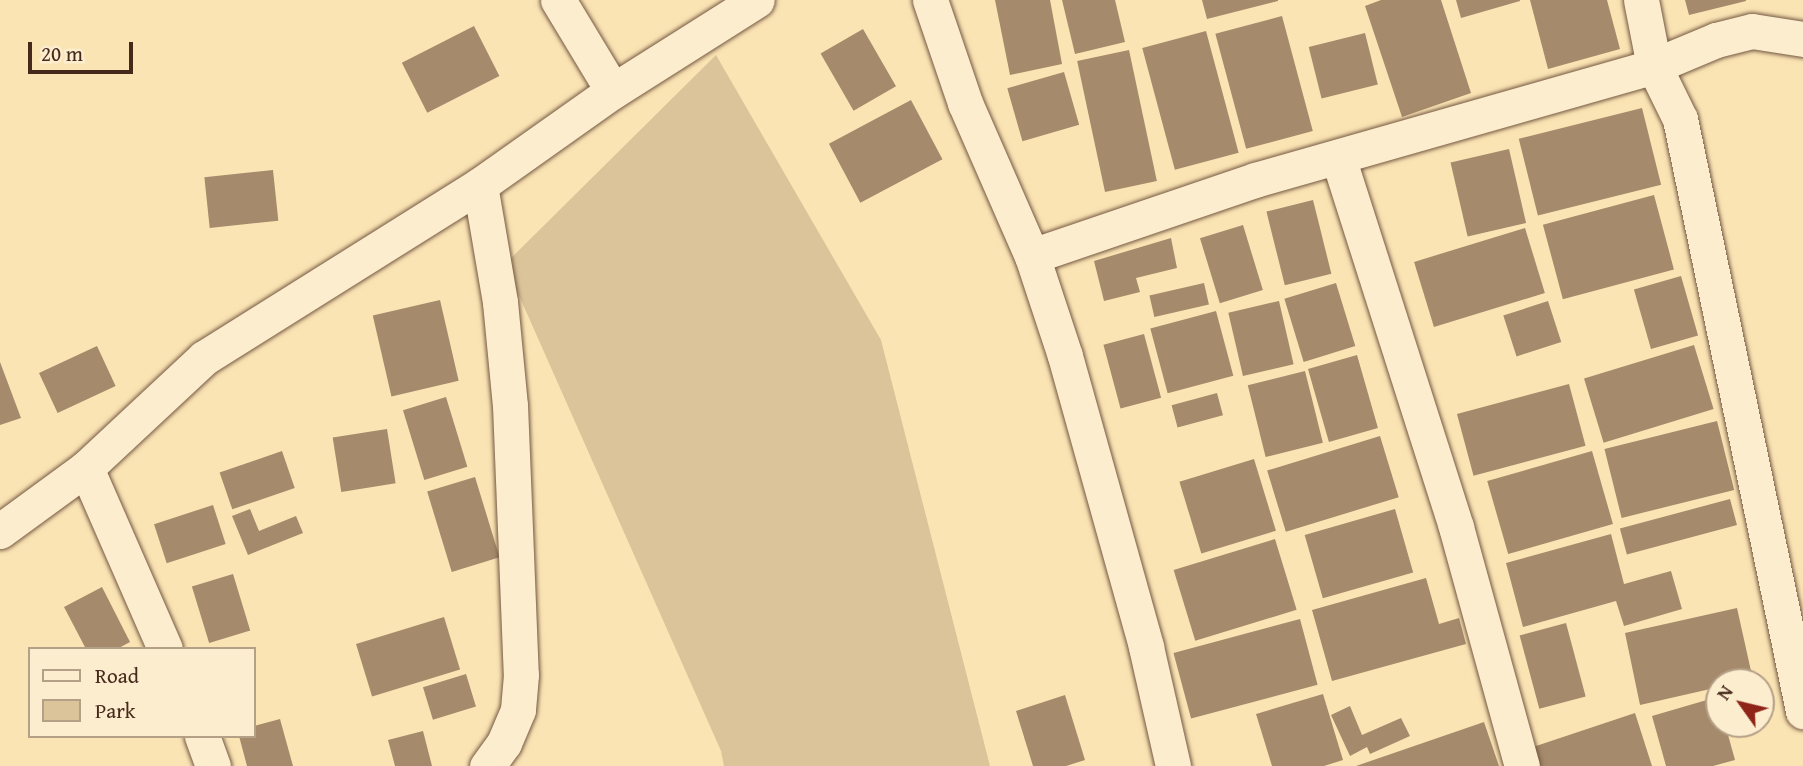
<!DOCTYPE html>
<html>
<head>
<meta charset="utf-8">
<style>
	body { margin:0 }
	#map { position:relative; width:1803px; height:766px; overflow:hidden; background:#fbe4b4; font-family:"Gentium Book Plus",serif }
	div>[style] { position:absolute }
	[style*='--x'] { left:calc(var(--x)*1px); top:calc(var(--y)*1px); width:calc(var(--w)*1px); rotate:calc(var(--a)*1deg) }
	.green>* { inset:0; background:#dcc49a }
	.building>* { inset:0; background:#a58a6b; transform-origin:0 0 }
	.roads { filter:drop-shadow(0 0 2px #745842) drop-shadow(0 0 2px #745842) }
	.street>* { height:35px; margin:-17.5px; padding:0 17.5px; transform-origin:17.5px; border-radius:17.5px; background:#fcedce }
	span { translate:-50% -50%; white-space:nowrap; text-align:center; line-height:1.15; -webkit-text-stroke:5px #fcedce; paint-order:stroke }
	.legend { position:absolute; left:28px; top:647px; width:228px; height:91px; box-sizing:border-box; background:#fcedce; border:2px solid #b49f87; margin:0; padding:9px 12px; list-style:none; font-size:21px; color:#47291c }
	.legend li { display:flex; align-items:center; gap:14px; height:35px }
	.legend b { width:35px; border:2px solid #b49f87 }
	.north { position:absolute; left:1705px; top:668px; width:70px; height:70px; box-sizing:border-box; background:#fcedce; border:2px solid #b49f87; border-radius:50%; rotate:304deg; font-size:19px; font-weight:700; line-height:28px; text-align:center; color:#47291c }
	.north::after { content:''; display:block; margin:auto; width:24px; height:32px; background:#8f2418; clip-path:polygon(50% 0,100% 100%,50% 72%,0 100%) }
	.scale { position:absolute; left:28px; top:42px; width:105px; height:32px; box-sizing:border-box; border:4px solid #47291c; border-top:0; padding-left:9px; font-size:21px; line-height:24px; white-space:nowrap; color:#47291c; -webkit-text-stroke:5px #fcedce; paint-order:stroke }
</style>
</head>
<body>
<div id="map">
	<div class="green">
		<div style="clip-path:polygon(716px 55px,881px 340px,990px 766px,724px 766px,721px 751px,505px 264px)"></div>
	</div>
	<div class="building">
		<div style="clip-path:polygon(995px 0,1050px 0,1062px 64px,1010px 75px)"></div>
		<div style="clip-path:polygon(1062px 0,1115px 0,1125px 42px,1075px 54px)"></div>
		<div style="clip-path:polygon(1202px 0,1278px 0,1278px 1px,1207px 19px)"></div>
		<div style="clip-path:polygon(1381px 0,1441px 0,1471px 93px,1402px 117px,1365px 6px)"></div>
		<div style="clip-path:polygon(1456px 0,1520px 0,1520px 1px,1461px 18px)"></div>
		<div style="clip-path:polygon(1530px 0,1607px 0,1620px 49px,1548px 69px)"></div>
		<div style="clip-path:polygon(1685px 0,1746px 0,1746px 1px,1689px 15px)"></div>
		<div style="left:1282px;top:16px;width:119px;height:69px;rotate:75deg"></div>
		<div style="left:474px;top:26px;width:56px;height:81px;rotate:63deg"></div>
		<div style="left:863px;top:29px;width:66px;height:49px;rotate:60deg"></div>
		<div style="left:1206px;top:31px;width:126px;height:66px;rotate:75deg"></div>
		<div style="left:1365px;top:33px;width:53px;height:58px;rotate:76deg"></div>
		<div style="left:1129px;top:50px;width:134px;height:53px;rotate:78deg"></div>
		<div style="left:1064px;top:72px;width:55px;height:59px;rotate:74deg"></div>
		<div style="left:911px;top:100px;width:67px;height:93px;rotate:62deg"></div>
		<div style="left:1642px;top:108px;width:79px;height:127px;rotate:76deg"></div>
		<div style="left:1509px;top:149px;width:76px;height:60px;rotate:77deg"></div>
		<div style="left:273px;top:170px;width:51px;height:69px;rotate:84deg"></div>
		<div style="left:1654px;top:195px;width:77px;height:115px;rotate:75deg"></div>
		<div style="left:1313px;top:200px;width:76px;height:48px;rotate:76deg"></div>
		<div style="left:1243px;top:225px;width:68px;height:45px;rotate:73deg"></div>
		<div style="left:1525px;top:228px;width:68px;height:116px;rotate:73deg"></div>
		<div style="clip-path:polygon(1171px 238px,1177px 268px,1136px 278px,1140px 292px,1104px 301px,1094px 261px)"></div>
		<div style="left:1681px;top:276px;width:62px;height:49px;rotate:74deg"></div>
		<div style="left:1204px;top:283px;width:22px;height:56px;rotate:77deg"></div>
		<div style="left:1336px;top:283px;width:66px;height:54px;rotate:73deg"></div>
		<div style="left:440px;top:300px;width:83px;height:69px;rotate:77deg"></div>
		<div style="left:1279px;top:301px;width:65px;height:52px;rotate:77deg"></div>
		<div style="left:1548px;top:301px;width:43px;height:47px;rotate:72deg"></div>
		<div style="left:1216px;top:311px;width:67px;height:68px;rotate:75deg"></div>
		<div style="left:1144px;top:334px;width:66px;height:42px;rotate:75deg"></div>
		<div style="left:1694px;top:345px;width:67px;height:115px;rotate:73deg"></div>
		<div style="left:97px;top:346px;width:44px;height:64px;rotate:65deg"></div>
		<div style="left:1357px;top:355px;width:76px;height:51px;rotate:74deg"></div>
		<div style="clip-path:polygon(0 362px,21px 418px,0 425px)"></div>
		<div style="left:1305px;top:371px;width:74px;height:59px;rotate:76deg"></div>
		<div style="left:1569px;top:384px;width:64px;height:116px;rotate:75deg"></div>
		<div style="left:1217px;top:393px;width:23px;height:47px;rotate:75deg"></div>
		<div style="left:446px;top:397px;width:73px;height:45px;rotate:73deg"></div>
		<div style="left:1717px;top:421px;width:71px;height:116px;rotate:76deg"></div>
		<div style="left:387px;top:429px;width:55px;height:55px;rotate:81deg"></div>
		<div style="left:1380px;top:436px;width:64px;height:118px;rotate:73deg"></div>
		<div style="left:282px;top:451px;width:39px;height:66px;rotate:71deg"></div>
		<div style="left:1592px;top:451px;width:76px;height:109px;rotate:74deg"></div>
		<div style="left:1254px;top:459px;width:75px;height:78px;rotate:73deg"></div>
		<div style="left:475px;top:477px;width:84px;height:50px;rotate:73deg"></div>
		<div style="left:1730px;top:499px;width:27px;height:114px;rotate:75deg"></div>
		<div style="left:213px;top:505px;width:41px;height:62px;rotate:72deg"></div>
		<div style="clip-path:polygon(250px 509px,259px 531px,296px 516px,303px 533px,248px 555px,232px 516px)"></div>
		<div style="left:1395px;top:509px;width:66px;height:94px;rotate:74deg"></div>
		<div style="clip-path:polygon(1611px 534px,1624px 584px,1671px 571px,1682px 609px,1624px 626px,1616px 601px,1523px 627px,1506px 563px)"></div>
		<div style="left:1275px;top:539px;width:74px;height:106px;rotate:73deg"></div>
		<div style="left:233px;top:574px;width:59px;height:43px;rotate:73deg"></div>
		<div style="clip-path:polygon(1426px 578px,1439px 624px,1459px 618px,1466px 644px,1332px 681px,1312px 610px)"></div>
		<div style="clip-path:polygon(102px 587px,130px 642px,117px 649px,86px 649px,64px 607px)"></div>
		<div style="clip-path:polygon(1737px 608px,1753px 680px,1719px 682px,1719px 687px,1640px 705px,1625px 633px)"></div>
		<div style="left:444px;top:617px;width:55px;height:92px;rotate:73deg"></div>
		<div style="left:1300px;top:619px;width:68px;height:131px;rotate:75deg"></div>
		<div style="left:1566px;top:623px;width:76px;height:48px;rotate:75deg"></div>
		<div style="left:466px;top:674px;width:34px;height:45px;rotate:73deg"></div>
		<div style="clip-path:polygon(1323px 694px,1343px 760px,1324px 766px,1272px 766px,1256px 714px)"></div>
		<div style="clip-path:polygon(1065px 695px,1085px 760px,1066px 766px,1033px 766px,1016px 711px)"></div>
		<div style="clip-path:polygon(1717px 697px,1719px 724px,1725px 724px,1735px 760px,1713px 766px,1666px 766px,1652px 716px)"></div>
		<div style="clip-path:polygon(1350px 706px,1362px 735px,1401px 718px,1410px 736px,1370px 754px,1367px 747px,1350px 756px,1331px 715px)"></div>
		<div style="clip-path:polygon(1635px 713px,1652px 766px,1536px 766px,1530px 748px)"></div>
		<div style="clip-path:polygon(280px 719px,293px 766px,247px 766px,239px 736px,254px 736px,254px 726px)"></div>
		<div style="clip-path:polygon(1484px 722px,1499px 766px,1356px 766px)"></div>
		<div style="clip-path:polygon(423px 731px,432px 766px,395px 766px,388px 740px)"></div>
	</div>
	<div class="roads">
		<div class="street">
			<div style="--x:558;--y:0;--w:106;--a:58.9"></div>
			<div style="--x:930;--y:0;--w:109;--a:71.2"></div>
			<div style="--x:965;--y:103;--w:167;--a:66.4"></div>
			<div style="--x:1032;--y:256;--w:105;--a:71.7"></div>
			<div style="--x:1065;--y:356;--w:302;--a:74.4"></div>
			<div style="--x:1146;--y:647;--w:122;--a:77.2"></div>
			<div style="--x:1641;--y:0;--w:67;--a:78.9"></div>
			<div style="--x:1654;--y:66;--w:59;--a:63.9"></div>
			<div style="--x:1680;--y:119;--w:605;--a:78.26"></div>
			<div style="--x:1338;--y:157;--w:388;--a:72.3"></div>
			<div style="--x:1456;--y:527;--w:248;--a:74.6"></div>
			<div style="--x:480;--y:185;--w:119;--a:80.3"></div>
			<div style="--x:500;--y:302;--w:103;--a:84.5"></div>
			<div style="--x:510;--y:405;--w:270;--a:87.7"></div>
			<div style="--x:521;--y:675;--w:35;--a:95"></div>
			<div style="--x:518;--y:710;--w:36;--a:113"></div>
			<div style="--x:504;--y:743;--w:29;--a:126"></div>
			<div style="--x:1032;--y:256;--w:236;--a:-18.8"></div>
			<div style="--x:1255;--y:180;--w:415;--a:-15.9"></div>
			<div style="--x:1654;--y:66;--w:67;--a:-22.8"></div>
			<div style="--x:1716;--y:40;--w:37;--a:-14"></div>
			<div style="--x:1752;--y:31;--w:52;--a:8.9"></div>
			<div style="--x:86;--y:468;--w:197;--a:66.4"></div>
			<div style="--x:0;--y:531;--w:107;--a:-36.2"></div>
			<div style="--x:86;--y:468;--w:161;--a:-43"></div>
			<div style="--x:204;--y:358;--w:326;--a:-32.1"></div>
			<div style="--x:480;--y:185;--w:163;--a:-35.3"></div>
			<div style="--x:613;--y:91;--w:170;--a:-32.3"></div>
			<div style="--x:202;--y:736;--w:32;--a:70"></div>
		</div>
	</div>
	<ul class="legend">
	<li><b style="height:9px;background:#fcedce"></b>Road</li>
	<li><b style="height:19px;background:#dcc49a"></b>Park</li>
	</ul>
	<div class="north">N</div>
	<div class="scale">20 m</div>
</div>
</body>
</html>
